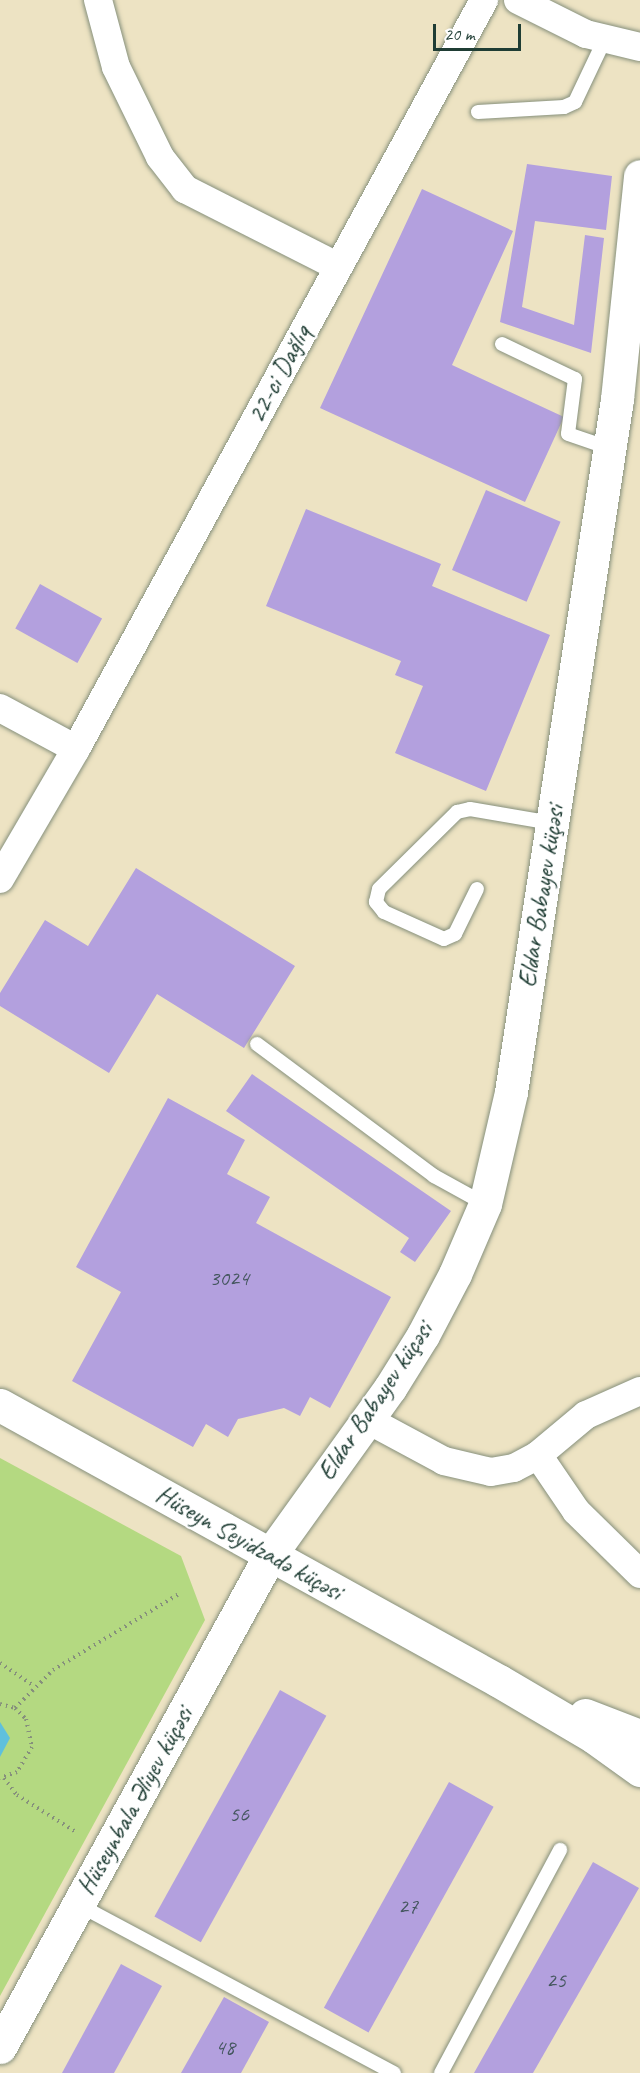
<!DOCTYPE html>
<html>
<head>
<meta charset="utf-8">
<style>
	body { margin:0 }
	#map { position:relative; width:640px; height:2073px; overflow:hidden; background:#ede3c3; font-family:Caveat,sans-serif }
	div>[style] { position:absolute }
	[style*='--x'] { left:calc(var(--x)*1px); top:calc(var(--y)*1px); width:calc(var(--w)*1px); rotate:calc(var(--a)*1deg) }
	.green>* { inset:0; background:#b4d981 }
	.water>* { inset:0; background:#5fc0dd }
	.building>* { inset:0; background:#b3a0de; transform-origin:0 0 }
	.path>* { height:4px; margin-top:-2px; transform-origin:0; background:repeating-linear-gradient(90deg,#86907c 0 1.5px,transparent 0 6px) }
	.roads { filter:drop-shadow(0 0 2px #86907c) drop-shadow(0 0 2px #86907c) }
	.service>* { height:14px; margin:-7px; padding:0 7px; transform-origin:7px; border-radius:7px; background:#fff }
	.minor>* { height:28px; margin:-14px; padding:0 14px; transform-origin:14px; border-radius:14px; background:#fff }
	.tertiary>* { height:33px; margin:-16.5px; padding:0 16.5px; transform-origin:16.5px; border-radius:16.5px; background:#fff }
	span { translate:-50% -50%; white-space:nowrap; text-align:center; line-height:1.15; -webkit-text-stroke:4.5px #fff; paint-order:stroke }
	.number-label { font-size:22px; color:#44565e }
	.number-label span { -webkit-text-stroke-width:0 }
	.street-label { font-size:26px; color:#1f3d34 }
	.scale { position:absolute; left:433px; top:24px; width:88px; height:27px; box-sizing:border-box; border:3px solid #1f3d34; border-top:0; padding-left:8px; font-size:18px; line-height:21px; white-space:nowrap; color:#1f3d34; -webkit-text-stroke:4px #fff; paint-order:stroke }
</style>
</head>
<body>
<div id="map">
	<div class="green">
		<div style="clip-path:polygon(0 1458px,181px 1556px,205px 1620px,0 1996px)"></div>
	</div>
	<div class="water">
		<div style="clip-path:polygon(0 1722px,10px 1738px,0 1757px)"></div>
	</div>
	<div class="building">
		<div style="clip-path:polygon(527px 164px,612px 176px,606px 230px,535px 221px,522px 307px,574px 325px,585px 235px,604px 238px,591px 353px,500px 322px)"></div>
		<div style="clip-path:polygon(422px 189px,513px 231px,452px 365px,564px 417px,525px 502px,320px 408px)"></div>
		<div style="left:486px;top:490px;width:81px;height:87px;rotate:23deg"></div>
		<div style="clip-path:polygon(306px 509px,441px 564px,432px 586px,550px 635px,486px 791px,395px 753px,423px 686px,395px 675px,401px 661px,266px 606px)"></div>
		<div style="left:40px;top:584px;width:71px;height:51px;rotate:29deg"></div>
		<div style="clip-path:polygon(136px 868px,295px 966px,244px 1048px,157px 994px,109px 1073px,0 1006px,0 993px,45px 920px,88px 946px)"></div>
		<div style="clip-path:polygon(252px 1074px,451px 1211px,415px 1262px,400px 1252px,409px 1238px,226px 1111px)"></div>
		<div style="clip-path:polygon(168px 1098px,245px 1140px,227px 1174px,270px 1197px,256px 1223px,391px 1297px,330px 1408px,310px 1397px,300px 1416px,284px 1408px,238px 1419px,228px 1437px,206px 1424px,193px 1447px,72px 1381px,121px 1292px,76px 1267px)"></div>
		<div style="left:280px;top:1690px;width:53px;height:259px;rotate:29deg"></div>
		<div style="left:449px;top:1782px;width:51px;height:258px;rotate:29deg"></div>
		<div style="clip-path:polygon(593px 1862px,639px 1888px,533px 2073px,474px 2073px)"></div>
		<div style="clip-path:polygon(121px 1964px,162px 1986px,114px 2073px,62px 2073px)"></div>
		<div style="clip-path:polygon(224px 1997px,269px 2022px,241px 2073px,181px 2073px)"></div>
	</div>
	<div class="path">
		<div style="--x:0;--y:1663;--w:41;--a:34.1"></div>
		<div style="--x:0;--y:1704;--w:16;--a:15"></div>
		<div style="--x:15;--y:1708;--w:16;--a:45"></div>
		<div style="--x:26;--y:1719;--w:29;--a:78"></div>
		<div style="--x:32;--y:1747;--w:29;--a:121"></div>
		<div style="--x:17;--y:1772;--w:18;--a:161"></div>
		<div style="--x:15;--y:1708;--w:54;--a:-45"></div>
		<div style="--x:53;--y:1670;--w:147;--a:-31.1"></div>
		<div style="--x:4;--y:1778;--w:21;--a:53"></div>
		<div style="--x:17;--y:1795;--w:70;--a:32.1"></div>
	</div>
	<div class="roads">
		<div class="service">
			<div style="--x:478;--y:112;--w:86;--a:-3.3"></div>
			<div style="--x:564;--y:107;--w:12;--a:-24"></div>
			<div style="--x:575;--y:102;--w:68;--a:-64.6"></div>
			<div style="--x:502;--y:344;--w:81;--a:25.6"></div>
			<div style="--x:575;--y:379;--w:55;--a:97.3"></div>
			<div style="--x:568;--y:434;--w:43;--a:18.9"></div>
			<div style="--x:477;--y:889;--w:50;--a:116.1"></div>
			<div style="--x:455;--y:934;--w:12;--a:156"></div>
			<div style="--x:444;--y:939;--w:66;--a:-155.8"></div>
			<div style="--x:384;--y:912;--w:13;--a:-129"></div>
			<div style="--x:376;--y:902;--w:13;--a:-77"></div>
			<div style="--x:379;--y:889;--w:110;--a:-44.6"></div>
			<div style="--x:457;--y:812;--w:13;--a:-13"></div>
			<div style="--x:470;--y:809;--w:83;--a:9.7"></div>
			<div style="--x:257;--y:1044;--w:221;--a:36.7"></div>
			<div style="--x:434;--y:1176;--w:58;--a:28.8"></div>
			<div style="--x:79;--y:1905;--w:357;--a:28.1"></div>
			<div style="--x:441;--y:2073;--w:253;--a:-61.9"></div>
		</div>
		<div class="minor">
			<div style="--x:98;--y:0;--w:69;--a:75"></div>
			<div style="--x:116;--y:67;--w:100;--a:63.9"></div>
			<div style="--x:160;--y:157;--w:41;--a:52"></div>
			<div style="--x:185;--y:189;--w:170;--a:26.9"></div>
			<div style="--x:518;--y:0;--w:76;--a:26.6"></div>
			<div style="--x:586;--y:34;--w:56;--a:13.5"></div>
			<div style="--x:0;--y:708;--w:86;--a:28.3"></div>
			<div style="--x:0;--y:879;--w:151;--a:-59.7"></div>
			<div style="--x:76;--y:749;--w:853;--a:-61.42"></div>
			<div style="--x:368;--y:1420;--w:86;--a:28.3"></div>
			<div style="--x:444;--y:1461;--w:48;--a:13.2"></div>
			<div style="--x:491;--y:1472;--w:23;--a:-10"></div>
			<div style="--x:514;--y:1468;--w:27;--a:-28"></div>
			<div style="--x:538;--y:1455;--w:62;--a:-39.8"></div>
			<div style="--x:586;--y:1415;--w:59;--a:-24"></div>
			<div style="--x:538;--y:1455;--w:68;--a:55.8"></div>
			<div style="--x:576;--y:1511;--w:90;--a:44.5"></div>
		</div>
		<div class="tertiary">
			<div style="--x:0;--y:1405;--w:570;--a:28.95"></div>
			<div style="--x:499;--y:1681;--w:110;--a:30.5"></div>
			<div style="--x:594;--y:1737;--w:57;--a:35.7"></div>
			<div style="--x:585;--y:1715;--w:59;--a:20.9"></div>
			<div style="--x:0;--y:2047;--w:561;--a:-61.24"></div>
			<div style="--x:270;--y:1555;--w:206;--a:-54.3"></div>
			<div style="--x:390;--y:1388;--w:62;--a:-58.1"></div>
			<div style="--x:423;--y:1335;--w:69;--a:-62.3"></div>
			<div style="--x:455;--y:1274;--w:76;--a:-66.8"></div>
			<div style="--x:485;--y:1204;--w:115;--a:-76.9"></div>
			<div style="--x:511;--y:1092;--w:701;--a:-81.3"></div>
			<div style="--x:617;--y:399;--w:224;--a:-84.1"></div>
		</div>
	</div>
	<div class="number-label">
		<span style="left:229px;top:1279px">3024</span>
		<span style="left:239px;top:1815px">56</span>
		<span style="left:408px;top:1907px">27</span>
		<span style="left:556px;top:1981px">25</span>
		<span style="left:225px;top:2048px">48</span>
	</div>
	<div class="street-label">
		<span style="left:279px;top:374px;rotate:-62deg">22-ci Dağlıq</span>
		<span style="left:541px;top:896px;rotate:-81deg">Eldar Babayev küçəsi</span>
		<span style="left:375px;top:1401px;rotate:-56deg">Eldar Babayev küçəsi</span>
		<span style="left:249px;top:1543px;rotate:29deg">Hüseyn Seyidzadə küçəsi</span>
		<span style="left:135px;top:1801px;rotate:-61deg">Hüseynbala Əliyev küçəsi</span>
	</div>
	<div class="scale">20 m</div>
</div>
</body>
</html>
